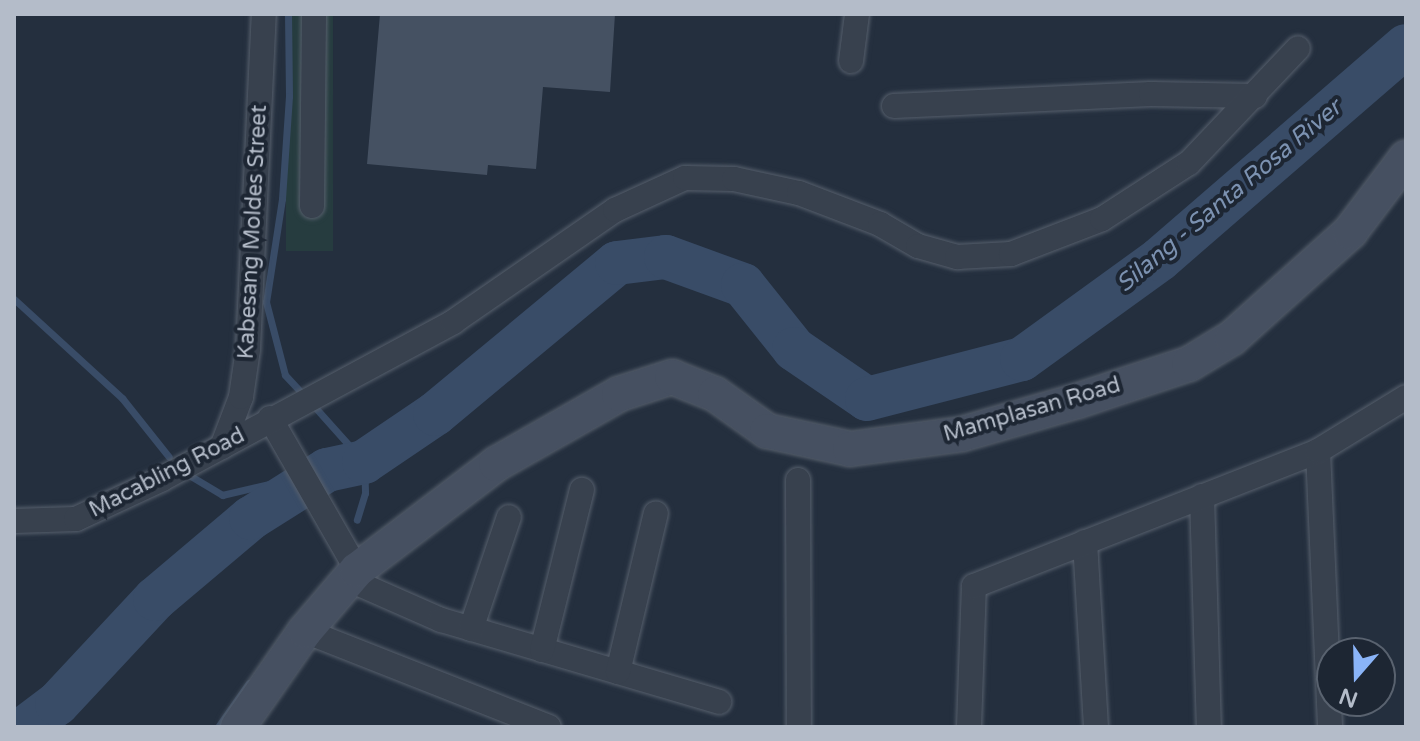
<!DOCTYPE html>
<html>
<head>
<meta charset="utf-8">
<style>
	body { margin:0 }
	#map { position:relative; width:1420px; height:741px; overflow:hidden; background:#242f3e; font-family:"Varela Round",sans-serif }
	div>[style] { position:absolute }
	[style*='--x'] { left:calc(var(--x)*1px); top:calc(var(--y)*1px); width:calc(var(--w)*1px); rotate:calc(var(--a)*1deg) }
	.green>* { inset:0; background:#263c3f; transform-origin:0 0 }
	.stream>* { height:7px; margin:-3.5px; padding:0 3.5px; transform-origin:3.5px; border-radius:3.5px; background:#394c67 }
	.river>* { height:44px; margin:-22px; padding:0 22px; transform-origin:22px; border-radius:22px; background:#394c67 }
	.building>* { inset:0; background:#455162 }
	.roads { filter:drop-shadow(0 0 2px #565f6c) drop-shadow(0 0 2px #565f6c) }
	.street>* { height:24px; margin:-12px; padding:0 12px; transform-origin:12px; border-radius:12px; background:#38414e }
	.secondary>* { height:34px; margin:-17px; padding:0 17px; transform-origin:17px; border-radius:17px; background:#465061 }
	span { translate:-50% -50%; white-space:nowrap; text-align:center; line-height:1.15; -webkit-text-stroke:8px #1d2633; paint-order:stroke }
	.street-label { font-size:22px; color:#b4bcc9 }
	.water-label { font-size:24px; color:#7c92b1; font-style:italic }
	.frame { position:absolute; inset:0; border:16px solid #b4bcc9; pointer-events:none }
	.north { position:absolute; left:1316px; top:637px; width:80px; height:80px; box-sizing:border-box; background:#1d2633; border:2px solid #59626f; border-radius:50%; rotate:200deg; font-size:22px; font-weight:700; line-height:32px; text-align:center; color:#b4bcc9 }
	.north::after { content:''; display:block; margin:auto; width:28px; height:36px; background:#8ab4f8; clip-path:polygon(50% 0,100% 100%,50% 72%,0 100%) }
</style>
</head>
<body>
<div id="map">
	<div class="green">
		<div style="left:286px;top:14px;width:47px;height:237px"></div>
	</div>
	<div class="stream">
		<div style="--x:288;--y:14;--w:82;--a:89.3"></div>
		<div style="--x:289;--y:96;--w:103;--a:93.9"></div>
		<div style="--x:282;--y:199;--w:104;--a:98.8"></div>
		<div style="--x:266;--y:302;--w:75;--a:75.4"></div>
		<div style="--x:285;--y:375;--w:21;--a:47"></div>
		<div style="--x:14;--y:299;--w:147;--a:42.5"></div>
		<div style="--x:122;--y:398;--w:75;--a:51.5"></div>
		<div style="--x:313;--y:405;--w:76;--a:48.2"></div>
		<div style="--x:364;--y:462;--w:31;--a:88"></div>
		<div style="--x:365;--y:493;--w:28;--a:107"></div>
		<div style="--x:189;--y:475;--w:39;--a:31"></div>
		<div style="--x:222;--y:495;--w:146;--a:-13.1"></div>
		<div style="--x:218;--y:727;--w:54;--a:-54.8"></div>
	</div>
	<div class="river">
		<div style="--x:26;--y:727;--w:39;--a:-37"></div>
		<div style="--x:57;--y:704;--w:144;--a:-47"></div>
		<div style="--x:155;--y:599;--w:126;--a:-40.2"></div>
		<div style="--x:251;--y:518;--w:90;--a:-32.3"></div>
		<div style="--x:327;--y:470;--w:38;--a:-12"></div>
		<div style="--x:364;--y:462;--w:86;--a:-34.1"></div>
		<div style="--x:435;--y:414;--w:236;--a:-39.7"></div>
		<div style="--x:617;--y:263;--w:49;--a:-7"></div>
		<div style="--x:666;--y:257;--w:82;--a:20"></div>
		<div style="--x:743;--y:285;--w:82;--a:51.4"></div>
		<div style="--x:794;--y:349;--w:88;--a:34.4"></div>
		<div style="--x:867;--y:399;--w:160;--a:-14.5"></div>
		<div style="--x:1022;--y:359;--w:170;--a:-35.9"></div>
		<div style="--x:1160;--y:259;--w:325;--a:-40.9"></div>
	</div>
	<div class="building">
		<div style="clip-path:polygon(380px 14px,615px 14px,610px 92px,543px 87px,536px 169px,488px 165px,487px 175px,367px 164px)"></div>
	</div>
	<div class="roads">
		<div class="street">
			<div style="--x:851;--y:61;--w:47;--a:-82.7"></div>
			<div style="--x:894;--y:106;--w:257;--a:-2.7"></div>
			<div style="--x:1151;--y:94;--w:104;--a:1.1"></div>
			<div style="--x:312;--y:206;--w:192;--a:-89.4"></div>
			<div style="--x:270;--y:418;--w:175;--a:60.2"></div>
			<div style="--x:222;--y:447;--w:53;--a:-69.2"></div>
			<div style="--x:241;--y:397;--w:49;--a:-81.7"></div>
			<div style="--x:248;--y:349;--w:335;--a:-87.3"></div>
			<div style="--x:1318;--y:451;--w:276;--a:87.5"></div>
			<div style="--x:798;--y:480;--w:247;--a:89.8"></div>
			<div style="--x:1202;--y:496;--w:231;--a:88.3"></div>
			<div style="--x:14;--y:521;--w:62;--a:-1.8"></div>
			<div style="--x:76;--y:519;--w:95;--a:-24.9"></div>
			<div style="--x:162;--y:479;--w:331;--a:-28.3"></div>
			<div style="--x:453;--y:322;--w:197;--a:-34.7"></div>
			<div style="--x:615;--y:210;--w:77;--a:-24.6"></div>
			<div style="--x:685;--y:178;--w:49;--a:1.2"></div>
			<div style="--x:734;--y:179;--w:66;--a:12.2"></div>
			<div style="--x:799;--y:193;--w:87;--a:20.9"></div>
			<div style="--x:880;--y:224;--w:44;--a:30.1"></div>
			<div style="--x:918;--y:246;--w:41;--a:15.8"></div>
			<div style="--x:957;--y:257;--w:54;--a:-3.2"></div>
			<div style="--x:1011;--y:254;--w:97;--a:-21"></div>
			<div style="--x:1102;--y:219;--w:103;--a:-32.8"></div>
			<div style="--x:1189;--y:163;--w:158;--a:-46.5"></div>
			<div style="--x:1085;--y:542;--w:185;--a:86.6"></div>
			<div style="--x:348;--y:579;--w:102;--a:23.8"></div>
			<div style="--x:441;--y:620;--w:290;--a:16.4"></div>
			<div style="--x:471;--y:629;--w:118;--a:-71.3"></div>
			<div style="--x:305;--y:631;--w:262;--a:21.5"></div>
			<div style="--x:542;--y:650;--w:165;--a:-76"></div>
			<div style="--x:618;--y:672;--w:163;--a:-76.6"></div>
			<div style="--x:969;--y:727;--w:141;--a:-88"></div>
			<div style="--x:974;--y:586;--w:370;--a:-21.4"></div>
			<div style="--x:1318;--y:451;--w:103;--a:-31.5"></div>
		</div>
		<div class="secondary">
			<div style="--x:238;--y:727;--w:117;--a:-55.1"></div>
			<div style="--x:305;--y:631;--w:80;--a:-49.6"></div>
			<div style="--x:357;--y:570;--w:175;--a:-37.3"></div>
			<div style="--x:496;--y:464;--w:142;--a:-29.6"></div>
			<div style="--x:619;--y:394;--w:56;--a:-17.8"></div>
			<div style="--x:672;--y:377;--w:46;--a:21.6"></div>
			<div style="--x:715;--y:394;--w:64;--a:35.4"></div>
			<div style="--x:767;--y:431;--w:85;--a:12.2"></div>
			<div style="--x:850;--y:449;--w:113;--a:-7.6"></div>
			<div style="--x:962;--y:434;--w:120;--a:-16"></div>
			<div style="--x:1077;--y:401;--w:118;--a:-18.3"></div>
			<div style="--x:1189;--y:364;--w:50;--a:-31.2"></div>
			<div style="--x:1232;--y:338;--w:159;--a:-41.9"></div>
			<div style="--x:1350;--y:232;--w:93;--a:-52.9"></div>
		</div>
	</div>
	<div class="street-label">
		<span style="left:253px;top:232px;rotate:-87deg">Kabesang Moldes Street</span>
		<span style="left:1032px;top:410px;rotate:-16deg">Mamplasan Road</span>
		<span style="left:167px;top:473px;rotate:-27deg">Macabling Road</span>
	</div>
	<div class="water-label">
		<span style="left:1229px;top:196px;rotate:-40deg">Silang - Santa Rosa River</span>
	</div>
	<div class="frame"></div>
	<div class="north">N</div>
</div>
</body>
</html>
